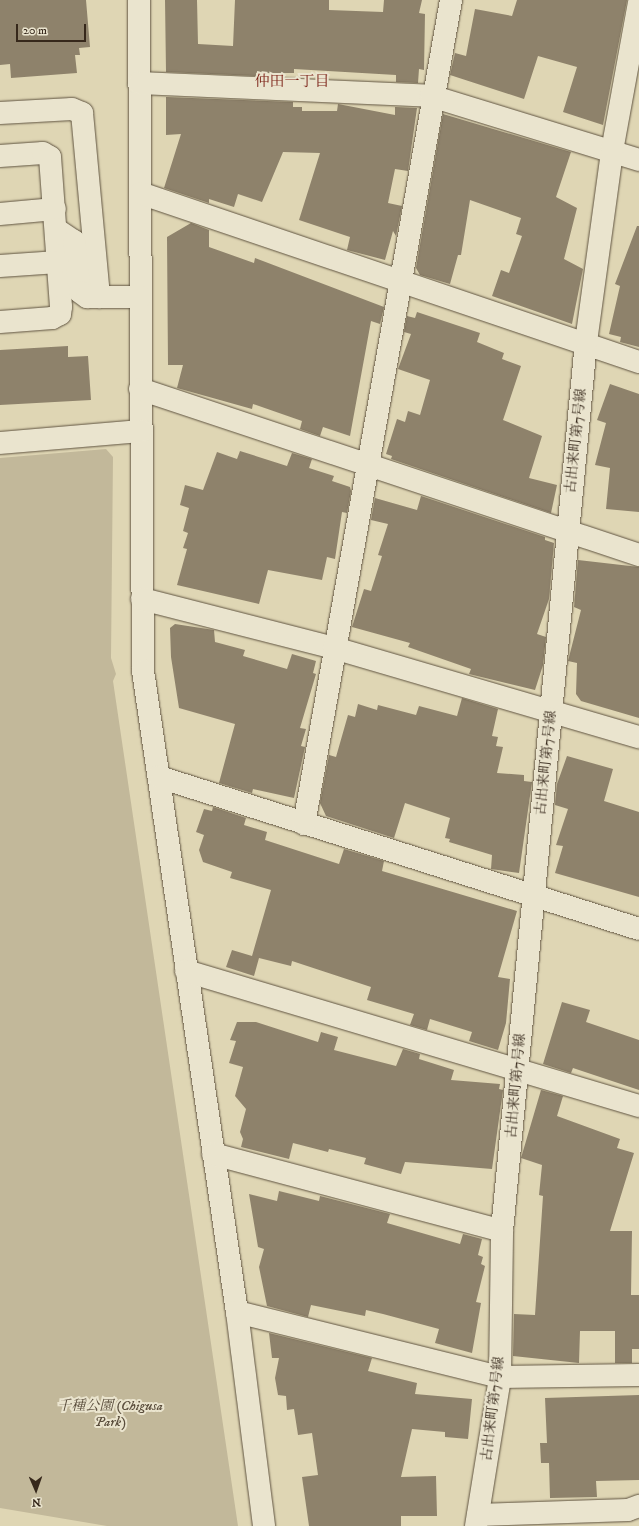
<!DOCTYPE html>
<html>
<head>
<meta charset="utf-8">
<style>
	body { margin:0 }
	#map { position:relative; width:639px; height:1526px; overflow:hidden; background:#dfd6b4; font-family:"IM FELL DW Pica","Noto Serif JP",serif }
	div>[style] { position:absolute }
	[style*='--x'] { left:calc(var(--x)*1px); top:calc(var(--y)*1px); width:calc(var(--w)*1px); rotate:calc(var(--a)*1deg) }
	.green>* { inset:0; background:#c2b89a }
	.building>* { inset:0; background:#8e826b }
	.roads { filter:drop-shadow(0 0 1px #605441) drop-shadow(0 0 1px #605441) }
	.minor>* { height:22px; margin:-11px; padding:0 11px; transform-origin:11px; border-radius:11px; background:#eae4ce }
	span { translate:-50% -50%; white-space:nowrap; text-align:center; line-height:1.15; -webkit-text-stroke:4px #eae4ce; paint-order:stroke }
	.street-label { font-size:14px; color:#36281b }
	.park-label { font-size:14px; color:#594c3b; font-style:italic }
	.neighbourhood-label { font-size:15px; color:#7a1f14 }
	.north { position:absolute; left:16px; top:1470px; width:40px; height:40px; -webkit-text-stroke:3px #eae4ce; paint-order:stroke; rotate:178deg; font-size:11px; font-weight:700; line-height:16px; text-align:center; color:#36281b }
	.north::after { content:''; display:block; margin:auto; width:14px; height:18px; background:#36281b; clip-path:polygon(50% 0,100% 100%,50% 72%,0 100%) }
	.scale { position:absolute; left:16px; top:24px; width:70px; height:18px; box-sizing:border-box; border:2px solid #36281b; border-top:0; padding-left:5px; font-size:12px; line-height:14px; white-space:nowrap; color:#36281b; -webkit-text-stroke:3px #eae4ce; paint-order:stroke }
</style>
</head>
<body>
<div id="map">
	<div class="green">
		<div style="clip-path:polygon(106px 449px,113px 457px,111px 658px,116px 674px,113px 681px,238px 1526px,107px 1526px,0 1508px,0 458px)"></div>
	</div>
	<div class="building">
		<div style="clip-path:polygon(0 0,86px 0,90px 47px,79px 48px,80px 55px,75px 55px,77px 73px,11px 78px,10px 64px,0 65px)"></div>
		<div style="clip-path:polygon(165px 0,197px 0,198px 44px,233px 46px,235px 0,329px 0,329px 10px,383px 12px,384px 0,422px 0,419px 13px,425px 14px,424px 70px,419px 69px,418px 83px,396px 82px,396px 75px,294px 69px,294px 73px,256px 73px,256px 76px,166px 72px)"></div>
		<div style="clip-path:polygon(517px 0,627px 0,603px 125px,563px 112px,577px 67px,538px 56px,524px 99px,450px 75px,455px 53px,466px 56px,475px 9px,512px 16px)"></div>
		<div style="clip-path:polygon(166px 97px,293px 102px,293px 107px,302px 107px,302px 111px,337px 111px,338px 104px,395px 115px,395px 107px,417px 108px,408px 171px,395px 169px,388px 203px,402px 206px,396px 236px,393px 231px,385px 260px,347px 250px,350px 237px,299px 220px,320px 153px,283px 152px,262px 202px,238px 194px,234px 207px,209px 199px,209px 203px,164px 188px,181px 134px,166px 135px)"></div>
		<div style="clip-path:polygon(443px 114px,571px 152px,556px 197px,577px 208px,564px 259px,583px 269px,572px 324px,492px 296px,501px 270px,509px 273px,522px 236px,516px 234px,521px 218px,470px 200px,461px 255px,458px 255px,450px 284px,420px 275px,416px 268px)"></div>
		<div style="clip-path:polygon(191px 223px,209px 230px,209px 247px,254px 263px,255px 258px,384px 307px,380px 324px,371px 321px,350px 436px,323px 427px,320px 436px,300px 429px,302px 421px,253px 404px,252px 409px,177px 388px,183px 365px,168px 365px,167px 237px)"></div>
		<div style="clip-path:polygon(637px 226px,639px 226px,639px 347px,620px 342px,621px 337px,609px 334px,620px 286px,615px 284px)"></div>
		<div style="clip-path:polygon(417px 312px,480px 333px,477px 342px,504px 353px,502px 359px,521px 366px,503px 420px,542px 436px,529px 478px,557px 485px,551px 513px,391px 459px,392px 456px,386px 454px,397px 419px,405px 422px,408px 411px,420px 415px,430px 380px,398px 369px,411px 334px,404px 332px,407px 316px,415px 318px)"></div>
		<div style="clip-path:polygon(68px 346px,68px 357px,88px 356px,91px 400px,0 405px,0 350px)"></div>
		<div style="clip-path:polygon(610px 384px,639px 394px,639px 512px,606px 509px,610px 468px,595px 465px,606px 423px,597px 420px)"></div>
		<div style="clip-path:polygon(240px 451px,287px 466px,292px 453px,312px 459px,309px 468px,334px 476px,332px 481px,350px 487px,351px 491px,347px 513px,342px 512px,335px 559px,327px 557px,322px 580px,268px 570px,259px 604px,177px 585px,187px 549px,183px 548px,188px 533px,183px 531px,189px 508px,180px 505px,185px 485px,203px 490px,217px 452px,237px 459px)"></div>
		<div style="clip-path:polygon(421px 496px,545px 537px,545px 540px,554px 543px,549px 599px,537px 634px,546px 637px,543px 665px,535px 690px,469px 674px,471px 669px,408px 647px,410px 643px,352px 627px,364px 589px,371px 591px,382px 556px,378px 555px,388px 524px,371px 520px,375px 498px,417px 510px)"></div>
		<div style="clip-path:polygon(578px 560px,639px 567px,639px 718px,581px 701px,576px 694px,577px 663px,568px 661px,581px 610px,574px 607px)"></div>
		<div style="clip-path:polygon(175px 624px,214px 630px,215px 642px,245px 650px,243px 656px,287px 669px,292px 654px,316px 661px,313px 673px,316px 674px,300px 728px,306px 729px,301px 746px,305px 747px,294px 798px,253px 789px,252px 793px,219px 783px,235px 724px,179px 708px,171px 657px,170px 628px)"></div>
		<div style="clip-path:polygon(462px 698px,498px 709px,492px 736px,498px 737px,496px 746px,503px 747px,497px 773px,524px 775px,524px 781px,532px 782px,519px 873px,491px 869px,492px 855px,449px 842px,450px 839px,445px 838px,450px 818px,405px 803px,394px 838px,326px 816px,320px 803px,329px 755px,336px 757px,348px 715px,355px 717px,358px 704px,377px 710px,378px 705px,416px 715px,419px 706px,457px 716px)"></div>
		<div style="clip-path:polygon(567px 756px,613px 769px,604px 801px,639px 812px,639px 897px,555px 873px,563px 846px,556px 845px,568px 809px,555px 805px,557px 784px)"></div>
		<div style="clip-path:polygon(213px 807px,246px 818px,244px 825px,267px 832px,265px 840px,339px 864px,344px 849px,384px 861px,382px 871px,517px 911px,498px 977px,510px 979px,506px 1023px,498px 1050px,469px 1041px,472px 1032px,430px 1019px,427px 1030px,410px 1025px,414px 1014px,367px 1000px,371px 987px,292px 961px,291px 966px,259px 958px,254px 976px,226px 967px,232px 950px,252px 956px,271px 890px,230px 878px,232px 872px,203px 862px,199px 850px,204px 835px,196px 832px,204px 809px,212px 811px)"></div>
		<div style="clip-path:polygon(562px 1002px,590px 1010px,586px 1022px,639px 1040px,639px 1090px,573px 1068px,571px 1073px,543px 1064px)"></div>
		<div style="clip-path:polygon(237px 1022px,256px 1022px,318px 1042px,321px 1032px,338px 1037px,334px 1050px,396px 1066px,403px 1049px,420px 1054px,419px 1059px,454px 1070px,451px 1080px,500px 1084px,499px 1089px,503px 1090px,492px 1169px,405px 1162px,401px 1174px,364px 1164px,366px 1158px,329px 1149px,328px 1152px,293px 1143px,289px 1159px,241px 1147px,243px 1139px,240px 1132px,246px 1109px,235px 1096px,243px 1067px,229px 1063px,236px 1041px,230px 1040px)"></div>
		<div style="clip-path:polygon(541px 1090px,563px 1096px,557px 1116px,620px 1139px,617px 1148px,634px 1153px,610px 1231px,632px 1231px,631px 1295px,639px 1295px,639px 1349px,632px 1349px,632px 1363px,615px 1363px,615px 1331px,580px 1331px,579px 1363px,513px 1356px,514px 1314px,535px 1315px,543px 1196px,539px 1195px,542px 1165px,521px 1158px)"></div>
		<div style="clip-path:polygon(279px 1191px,319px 1201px,320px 1196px,390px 1214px,387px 1223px,460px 1244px,463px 1234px,482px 1239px,478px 1255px,483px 1257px,481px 1264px,485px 1266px,476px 1302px,481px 1303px,472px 1353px,435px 1343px,439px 1329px,383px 1314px,366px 1310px,365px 1316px,311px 1305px,308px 1317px,267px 1306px,259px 1267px,264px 1249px,258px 1247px,249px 1194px,277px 1201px)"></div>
		<div style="clip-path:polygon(269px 1333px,372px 1358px,368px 1371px,417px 1383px,415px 1394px,472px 1399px,468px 1439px,445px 1437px,445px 1432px,412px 1429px,401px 1477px,436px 1476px,437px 1516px,401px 1516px,401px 1526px,309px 1526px,302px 1477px,318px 1475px,312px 1433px,298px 1435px,294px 1409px,287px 1410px,286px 1396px,278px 1395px,275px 1378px,279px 1358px,272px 1358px)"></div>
		<div style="clip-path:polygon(639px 1395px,639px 1480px,596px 1481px,597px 1497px,550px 1498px,549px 1463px,541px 1463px,540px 1443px,547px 1443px,545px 1398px)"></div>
	</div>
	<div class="roads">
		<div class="minor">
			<div style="--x:139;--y:0;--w:671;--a:89.66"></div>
			<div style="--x:143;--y:671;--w:648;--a:81.66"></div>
			<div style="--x:237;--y:1312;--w:216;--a:82.8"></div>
			<div style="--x:139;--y:83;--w:292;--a:2.5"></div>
			<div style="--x:431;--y:96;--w:218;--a:17.1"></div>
			<div style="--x:0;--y:113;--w:72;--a:-3.2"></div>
			<div style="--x:72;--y:109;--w:11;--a:22"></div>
			<div style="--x:82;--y:113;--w:185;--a:84.7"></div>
			<div style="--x:0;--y:156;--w:43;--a:-4"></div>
			<div style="--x:43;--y:153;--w:8;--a:30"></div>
			<div style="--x:50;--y:157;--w:150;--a:85.8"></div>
			<div style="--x:61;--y:307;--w:7;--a:98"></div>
			<div style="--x:60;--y:314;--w:9;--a:153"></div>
			<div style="--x:52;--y:318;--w:52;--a:175.6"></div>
			<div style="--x:140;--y:193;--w:527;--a:18.71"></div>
			<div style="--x:0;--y:214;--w:55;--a:-5.2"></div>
			<div style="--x:56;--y:229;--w:22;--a:34"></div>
			<div style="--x:74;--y:241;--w:51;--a:83.3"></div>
			<div style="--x:80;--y:292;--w:9;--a:36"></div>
			<div style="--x:87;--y:297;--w:53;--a:0"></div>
			<div style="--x:0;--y:266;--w:58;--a:-3.9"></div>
			<div style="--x:140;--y:389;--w:526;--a:18.4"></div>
			<div style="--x:0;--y:443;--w:142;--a:-4.9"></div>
			<div style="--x:142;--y:599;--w:198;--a:14.3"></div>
			<div style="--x:334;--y:648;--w:318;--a:16.3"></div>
			<div style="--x:159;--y:777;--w:503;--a:17.57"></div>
			<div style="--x:304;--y:824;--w:837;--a:-79.88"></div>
			<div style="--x:186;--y:971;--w:473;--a:16.6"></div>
			<div style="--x:213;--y:1154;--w:299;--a:14.9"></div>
			<div style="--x:237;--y:1312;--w:271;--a:13.9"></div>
			<div style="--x:500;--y:1377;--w:139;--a:-0.8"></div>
			<div style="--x:478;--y:1515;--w:150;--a:-1.9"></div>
			<div style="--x:628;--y:1510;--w:12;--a:-20"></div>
			<div style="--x:476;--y:1526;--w:151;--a:-80.8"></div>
			<div style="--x:500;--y:1377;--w:146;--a:-89.2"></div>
			<div style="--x:502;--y:1231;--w:893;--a:-84.6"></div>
			<div style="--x:586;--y:342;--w:193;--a:-82.2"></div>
			<div style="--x:612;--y:151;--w:150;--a:-79.7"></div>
		</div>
	</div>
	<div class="street-label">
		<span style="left:576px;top:441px;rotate:-84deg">古出来町第7号線</span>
		<span style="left:546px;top:763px;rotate:-84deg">古出来町第7号線</span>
		<span style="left:516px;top:1086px;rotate:-85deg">古出来町第7号線</span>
		<span style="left:493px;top:1409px;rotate:-83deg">古出来町第7号線</span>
	</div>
	<div class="park-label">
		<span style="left:110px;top:1414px">千種公園 (Chigusa<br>Park)</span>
	</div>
	<div class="neighbourhood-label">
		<span style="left:292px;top:82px">仲田一丁目</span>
	</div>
	<div class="north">N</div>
	<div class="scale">20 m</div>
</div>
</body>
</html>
